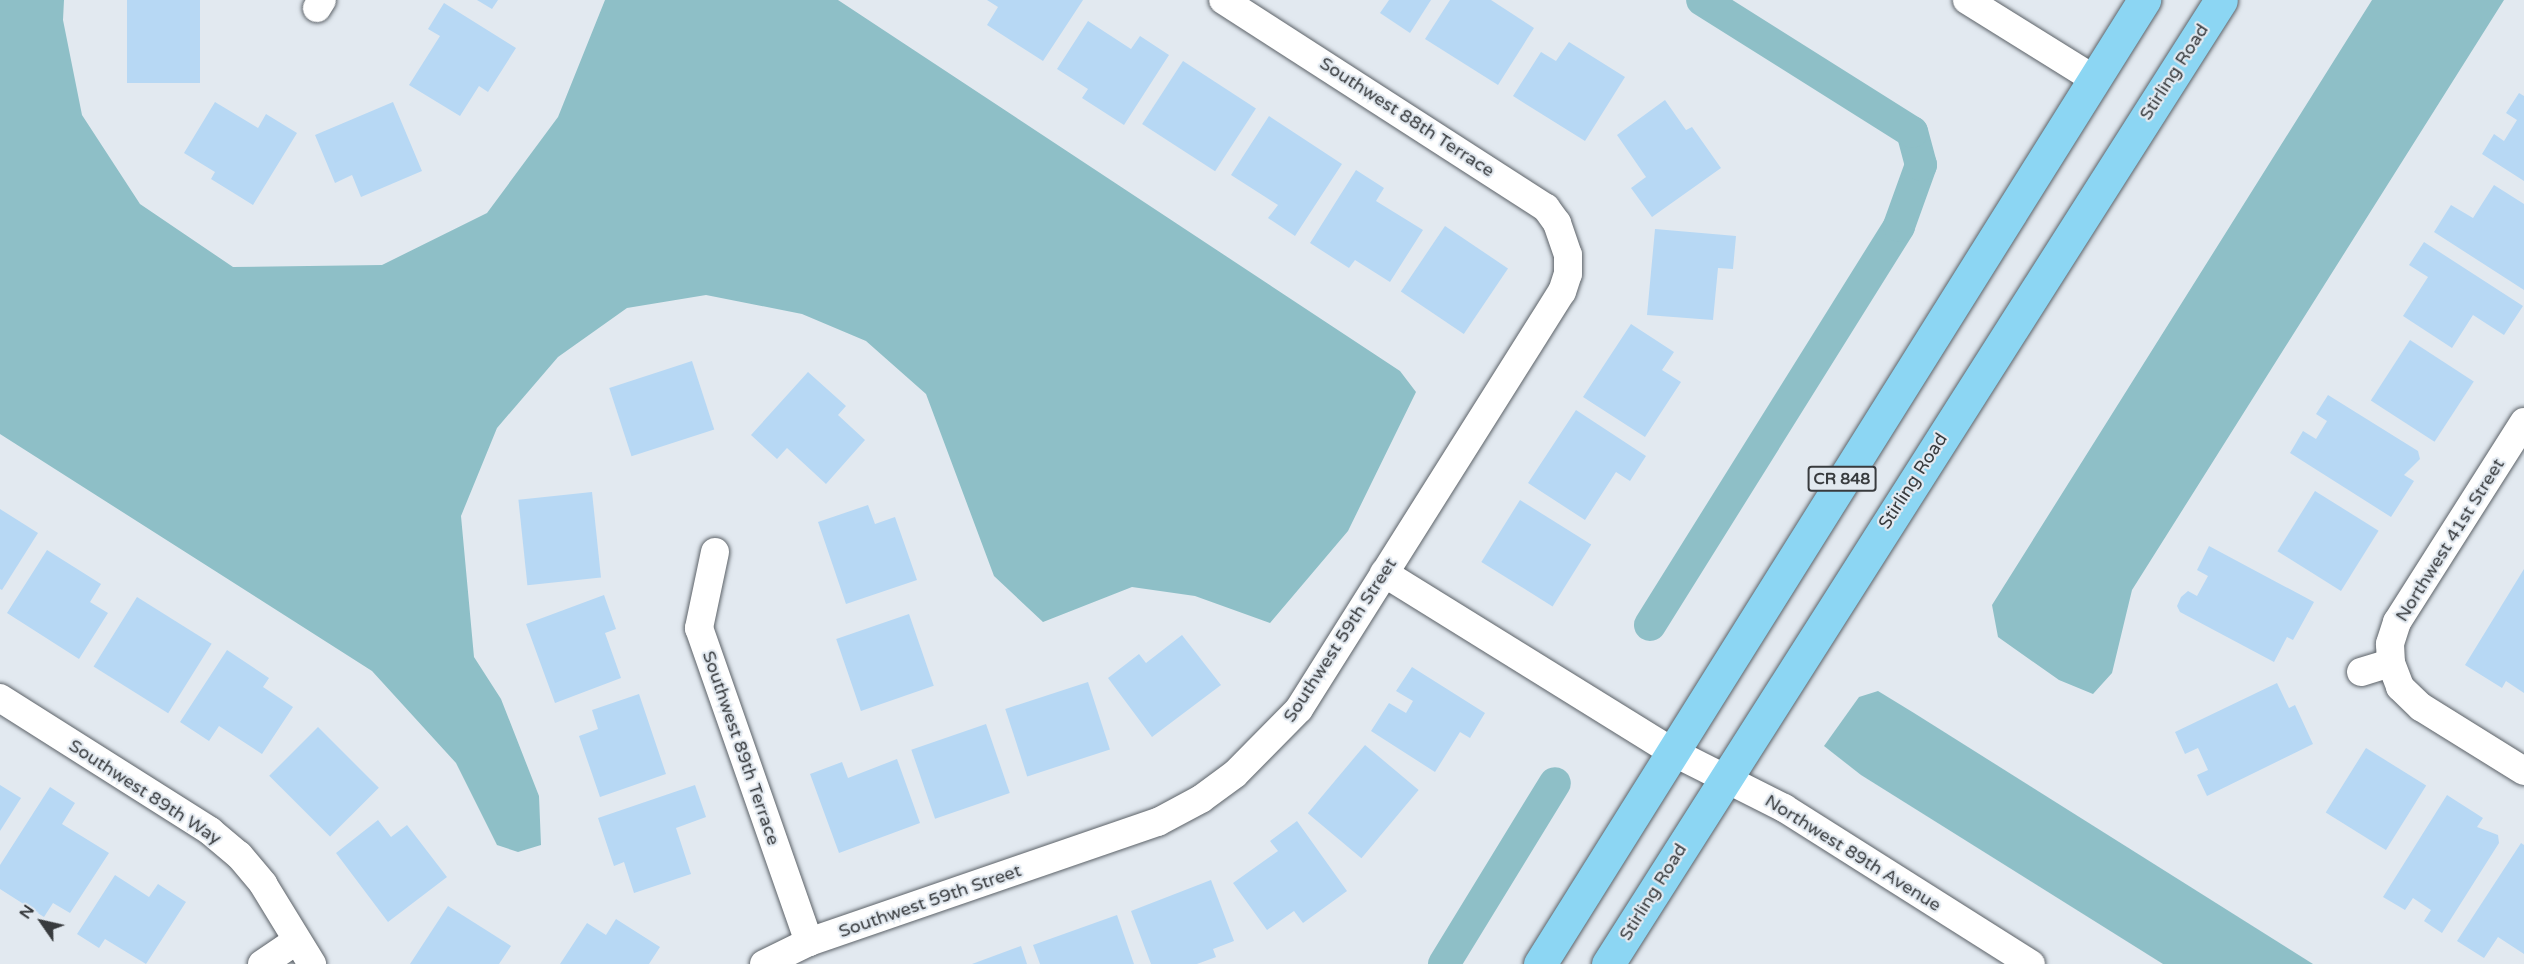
<!DOCTYPE html>
<html>
<head>
<meta charset="utf-8">
<style>
	body { margin:0 }
	#map { position:relative; width:2524px; height:964px; overflow:hidden; background:#e2e9f0; font-family:"Varela Round",sans-serif }
	div>[style] { position:absolute }
	[style*='--x'] { left:calc(var(--x)*1px); top:calc(var(--y)*1px); width:calc(var(--w)*1px); rotate:calc(var(--a)*1deg) }
	.water>* { inset:0; background:#8ebfc7 }
	.canal>* { height:32px; margin:-16px; padding:0 16px; transform-origin:16px; border-radius:16px; background:#8ebfc7 }
	.building>* { inset:0; background:#b7d8f4; transform-origin:0 0 }
	.roads { filter:drop-shadow(0 0 2px #5c6268) drop-shadow(0 0 2px #5c6268) }
	.minor>* { height:28px; margin:-14px; padding:0 14px; transform-origin:14px; border-radius:14px; background:#fff }
	.major>* { height:33px; margin:-16.5px; padding:0 16.5px; transform-origin:16.5px; border-radius:16.5px; background:#8cd6f3 }
	span { translate:-50% -50%; white-space:nowrap; text-align:center; line-height:1.15; -webkit-text-stroke:4.5px #e2e9f0; paint-order:stroke }
	.shield-label span { padding:2px 4px; background:#e2e9f0; border:2px solid; border-radius:4px; -webkit-text-stroke-width:0 }
	.shield-label { font-size:16px; color:#383b3e; font-weight:700 }
	.street-label { font-size:18px; color:#383b3e }
	.north { position:absolute; left:12px; top:892px; width:60px; height:60px; -webkit-text-stroke:4px #e2e9f0; paint-order:stroke; rotate:304deg; font-size:16px; font-weight:700; line-height:24px; text-align:center; color:#383b3e }
	.north::after { content:''; display:block; margin:auto; width:21px; height:27px; background:#383b3e; clip-path:polygon(50% 0,100% 100%,50% 72%,0 100%) }
</style>
</head>
<body>
<div id="map">
	<div class="water">
		<div style="clip-path:polygon(0 0,64px 0,63px 20px,82px 115px,140px 204px,233px 267px,382px 265px,487px 213px,558px 117px,605px 0,838px 0,1400px 371px,1416px 392px,1348px 531px,1270px 623px,1195px 596px,1132px 587px,1043px 622px,994px 576px,926px 394px,866px 341px,802px 314px,706px 295px,627px 308px,558px 357px,497px 428px,461px 516px,474px 657px,501px 699px,539px 796px,541px 845px,518px 852px,497px 845px,456px 763px,372px 671px,0 434px)"></div>
		<div style="clip-path:polygon(2372px 0,2504px 0,2132px 590px,2112px 673px,2093px 694px,2059px 680px,1998px 637px,1992px 605px)"></div>
		<div style="clip-path:polygon(1878px 691px,1914px 713px,2313px 964px,2163px 964px,1861px 775px,1824px 746px,1859px 697px)"></div>
	</div>
	<div class="canal">
		<div style="--x:1650;--y:625;--w:470;--a:-58"></div>
		<div style="--x:1899;--y:226;--w:65;--a:-70.2"></div>
		<div style="--x:1921;--y:165;--w:34;--a:-105"></div>
		<div style="--x:1912;--y:132;--w:248;--a:-147.8"></div>
		<div style="--x:1444;--y:964;--w:212;--a:-58.5"></div>
	</div>
	<div class="building">
		<div style="left:127px;top:0;width:73px;height:83px"></div>
		<div style="clip-path:polygon(477px 0,498px 0,492px 9px)"></div>
		<div style="clip-path:polygon(987px 0,1083px 0,1043px 61px,987px 25px,998px 7px)"></div>
		<div style="clip-path:polygon(1389px 0,1431px 0,1410px 33px,1380px 13px)"></div>
		<div style="clip-path:polygon(1450px 0,1491px 0,1534px 28px,1498px 85px,1425px 39px)"></div>
		<div style="clip-path:polygon(444px 3px,516px 48px,488px 92px,479px 86px,460px 116px,409px 85px,440px 36px,428px 29px)"></div>
		<div style="clip-path:polygon(1088px 21px,1131px 49px,1140px 36px,1169px 55px,1124px 125px,1082px 98px,1088px 89px,1057px 69px)"></div>
		<div style="clip-path:polygon(1569px 42px,1625px 77px,1585px 141px,1513px 96px,1541px 52px,1556px 61px)"></div>
		<div style="left:1183px;top:61px;width:87px;height:75px;rotate:33deg"></div>
		<div style="clip-path:polygon(2519px 93px,2524px 96px,2524px 181px,2482px 154px,2494px 134px,2504px 141px,2517px 120px,2506px 113px)"></div>
		<div style="clip-path:polygon(1665px 100px,1686px 130px,1692px 127px,1721px 168px,1652px 217px,1631px 188px,1646px 177px,1617px 135px)"></div>
		<div style="clip-path:polygon(215px 102px,258px 128px,266px 114px,297px 133px,253px 205px,211px 179px,215px 172px,184px 153px)"></div>
		<div style="clip-path:polygon(393px 102px,422px 171px,361px 197px,352px 175px,335px 183px,315px 135px)"></div>
		<div style="clip-path:polygon(1269px 116px,1342px 164px,1295px 236px,1268px 218px,1278px 205px,1231px 175px)"></div>
		<div style="clip-path:polygon(1356px 170px,1384px 188px,1376px 201px,1423px 230px,1390px 282px,1355px 260px,1349px 268px,1310px 243px)"></div>
		<div style="clip-path:polygon(2494px 185px,2524px 204px,2524px 290px,2434px 232px,2451px 205px,2473px 218px)"></div>
		<div style="left:1445px;top:226px;width:76px;height:79px;rotate:34deg"></div>
		<div style="clip-path:polygon(1655px 229px,1736px 236px,1733px 269px,1718px 268px,1713px 320px,1647px 315px)"></div>
		<div style="clip-path:polygon(2424px 242px,2523px 306px,2504px 335px,2473px 315px,2452px 348px,2403px 316px,2428px 277px,2409px 265px)"></div>
		<div style="clip-path:polygon(1631px 324px,1674px 352px,1662px 370px,1681px 382px,1645px 437px,1583px 397px)"></div>
		<div style="left:2410px;top:340px;width:76px;height:72px;rotate:33deg"></div>
		<div style="left:692px;top:361px;width:72px;height:87px;rotate:72deg"></div>
		<div style="clip-path:polygon(808px 372px,846px 406px,838px 415px,865px 440px,826px 484px,787px 448px,777px 459px,751px 435px)"></div>
		<div style="clip-path:polygon(2328px 395px,2418px 451px,2420px 459px,2404px 475px,2414px 481px,2391px 517px,2290px 453px,2303px 431px,2316px 439px,2327px 421px,2316px 414px)"></div>
		<div style="clip-path:polygon(1576px 410px,1646px 456px,1630px 481px,1616px 472px,1585px 520px,1528px 483px)"></div>
		<div style="left:2315px;top:491px;width:75px;height:71px;rotate:32deg"></div>
		<div style="left:592px;top:492px;width:86px;height:74px;rotate:84deg"></div>
		<div style="left:1520px;top:500px;width:84px;height:73px;rotate:32deg"></div>
		<div style="clip-path:polygon(868px 505px,875px 524px,895px 517px,917px 580px,846px 604px,818px 522px)"></div>
		<div style="clip-path:polygon(0 509px,38px 533px,2px 590px,0 589px)"></div>
		<div style="clip-path:polygon(2209px 546px,2314px 602px,2293px 640px,2287px 637px,2274px 662px,2180px 612px,2177px 606px,2181px 597px,2188px 591px,2197px 596px,2208px 576px,2197px 570px)"></div>
		<div style="clip-path:polygon(47px 550px,101px 584px,90px 602px,108px 613px,79px 659px,7px 613px)"></div>
		<div style="clip-path:polygon(2524px 569px,2524px 693px,2506px 681px,2502px 688px,2465px 665px)"></div>
		<div style="clip-path:polygon(604px 595px,616px 629px,605px 633px,621px 678px,555px 703px,526px 624px)"></div>
		<div style="left:137px;top:597px;width:88px;height:82px;rotate:32deg"></div>
		<div style="left:909px;top:614px;width:76px;height:77px;rotate:71deg"></div>
		<div style="clip-path:polygon(1182px 635px,1221px 685px,1152px 737px,1108px 678px,1139px 654px,1146px 663px)"></div>
		<div style="clip-path:polygon(227px 650px,269px 678px,263px 687px,293px 707px,262px 754px,219px 726px,209px 741px,180px 722px)"></div>
		<div style="clip-path:polygon(1412px 667px,1485px 713px,1470px 738px,1460px 732px,1435px 772px,1371px 731px,1389px 703px,1406px 713px,1413px 701px,1396px 691px)"></div>
		<div style="left:1088px;top:682px;width:71px;height:87px;rotate:72deg"></div>
		<div style="clip-path:polygon(2277px 683px,2289px 708px,2295px 705px,2313px 744px,2207px 796px,2197px 775px,2208px 770px,2198px 748px,2185px 754px,2175px 732px)"></div>
		<div style="clip-path:polygon(639px 694px,666px 774px,600px 797px,579px 736px,598px 729px,592px 710px)"></div>
		<div style="left:986px;top:724px;width:73px;height:79px;rotate:71deg"></div>
		<div style="left:318px;top:727px;width:86px;height:69px;rotate:45deg"></div>
		<div style="left:1365px;top:745px;width:70px;height:89px;rotate:40deg"></div>
		<div style="left:2366px;top:748px;width:71px;height:76px;rotate:32deg"></div>
		<div style="clip-path:polygon(897px 759px,920px 823px,839px 853px,810px 774px,842px 762px,848px 778px)"></div>
		<div style="clip-path:polygon(0 785px,21px 798px,0 831px)"></div>
		<div style="clip-path:polygon(695px 785px,706px 817px,676px 828px,691px 874px,634px 893px,624px 862px,614px 866px,598px 818px)"></div>
		<div style="clip-path:polygon(50px 787px,75px 803px,62px 824px,109px 853px,70px 913px,53px 903px,44px 917px,0 889px,0 865px)"></div>
		<div style="clip-path:polygon(2447px 795px,2483px 818px,2477px 827px,2498px 835px,2499px 843px,2442px 933px,2424px 921px,2431px 910px,2413px 898px,2405px 910px,2383px 897px)"></div>
		<div style="clip-path:polygon(378px 820px,391px 837px,407px 825px,447px 877px,388px 922px,336px 853px)"></div>
		<div style="clip-path:polygon(1297px 821px,1347px 891px,1303px 923px,1294px 911px,1267px 930px,1233px 883px,1278px 851px,1270px 841px)"></div>
		<div style="clip-path:polygon(2521px 843px,2524px 845px,2524px 954px,2498px 937px,2484px 958px,2457px 941px)"></div>
		<div style="clip-path:polygon(115px 875px,149px 897px,158px 884px,186px 902px,146px 964px,105px 939px,99px 948px,77px 934px)"></div>
		<div style="clip-path:polygon(1211px 880px,1234px 941px,1213px 949px,1216px 957px,1197px 964px,1151px 964px,1131px 911px)"></div>
		<div style="clip-path:polygon(448px 906px,511px 946px,499px 964px,410px 964px)"></div>
		<div style="clip-path:polygon(1117px 915px,1134px 964px,1040px 964px,1033px 945px)"></div>
		<div style="clip-path:polygon(616px 919px,660px 947px,649px 964px,560px 964px,587px 923px,606px 935px)"></div>
		<div style="clip-path:polygon(1021px 946px,1027px 964px,972px 964px)"></div>
	</div>
	<div class="roads">
		<div class="minor">
			<div style="--x:1967;--y:0;--w:150;--a:31.9"></div>
			<div style="--x:317;--y:8;--w:9;--a:-58"></div>
			<div style="--x:2524;--y:422;--w:237;--a:122.4"></div>
			<div style="--x:2397;--y:622;--w:23;--a:108"></div>
			<div style="--x:2390;--y:644;--w:19;--a:87"></div>
			<div style="--x:2391;--y:663;--w:26;--a:69"></div>
			<div style="--x:2400;--y:687;--w:29;--a:44"></div>
			<div style="--x:2421;--y:707;--w:121;--a:31.9"></div>
			<div style="--x:715;--y:552;--w:78;--a:101.9"></div>
			<div style="--x:699;--y:628;--w:333;--a:70.7"></div>
			<div style="--x:1384;--y:573;--w:338;--a:31.8"></div>
			<div style="--x:1671;--y:751;--w:127;--a:26.8"></div>
			<div style="--x:1784;--y:808;--w:292;--a:32.3"></div>
			<div style="--x:2361;--y:672;--w:31;--a:-17"></div>
			<div style="--x:0;--y:698;--w:249;--a:32.3"></div>
			<div style="--x:210;--y:831;--w:38;--a:40"></div>
			<div style="--x:239;--y:855;--w:38;--a:50"></div>
			<div style="--x:263;--y:884;--w:94;--a:58.5"></div>
			<div style="--x:262;--y:964;--w:41;--a:-34.1"></div>
			<div style="--x:764;--y:964;--w:50;--a:-26.1"></div>
			<div style="--x:809;--y:942;--w:369;--a:-19"></div>
			<div style="--x:1158;--y:822;--w:49;--a:-28.1"></div>
			<div style="--x:1201;--y:799;--w:42;--a:-36.3"></div>
			<div style="--x:1235;--y:774;--w:91;--a:-45.4"></div>
			<div style="--x:1299;--y:709;--w:493;--a:-57.8"></div>
			<div style="--x:1562;--y:292;--w:19;--a:-72"></div>
			<div style="--x:1568;--y:274;--w:19;--a:-90"></div>
			<div style="--x:1568;--y:255;--w:34;--a:-109"></div>
			<div style="--x:1557;--y:223;--w:19;--a:-126"></div>
			<div style="--x:1546;--y:208;--w:384;--a:-147.2"></div>
		</div>
		<div class="major">
			<div style="--x:1540;--y:964;--w:1138;--a:-57.93"></div>
			<div style="--x:1608;--y:964;--w:1142;--a:-57.55"></div>
		</div>
	</div>
	<div class="shield-label">
		<span style="left:1842px;top:479px">CR 848</span>
	</div>
	<div class="street-label">
		<span style="left:2174px;top:72px;rotate:-57deg">Stirling Road</span>
		<span style="left:1407px;top:117px;rotate:33deg">Southwest 88th Terrace</span>
		<span style="left:1913px;top:481px;rotate:-57deg">Stirling Road</span>
		<span style="left:2450px;top:540px;rotate:-58deg">Northwest 41st Street</span>
		<span style="left:1340px;top:640px;rotate:-57deg">Southwest 59th Street</span>
		<span style="left:741px;top:748px;rotate:71deg">Southwest 89th Terrace</span>
		<span style="left:145px;top:792px;rotate:33deg">Southwest 89th Way</span>
		<span style="left:1853px;top:853px;rotate:32deg">Northwest 89th Avenue</span>
		<span style="left:1653px;top:892px;rotate:-58deg">Stirling Road</span>
		<span style="left:930px;top:901px;rotate:-19deg">Southwest 59th Street</span>
	</div>
	<div class="north">N</div>
</div>
</body>
</html>
